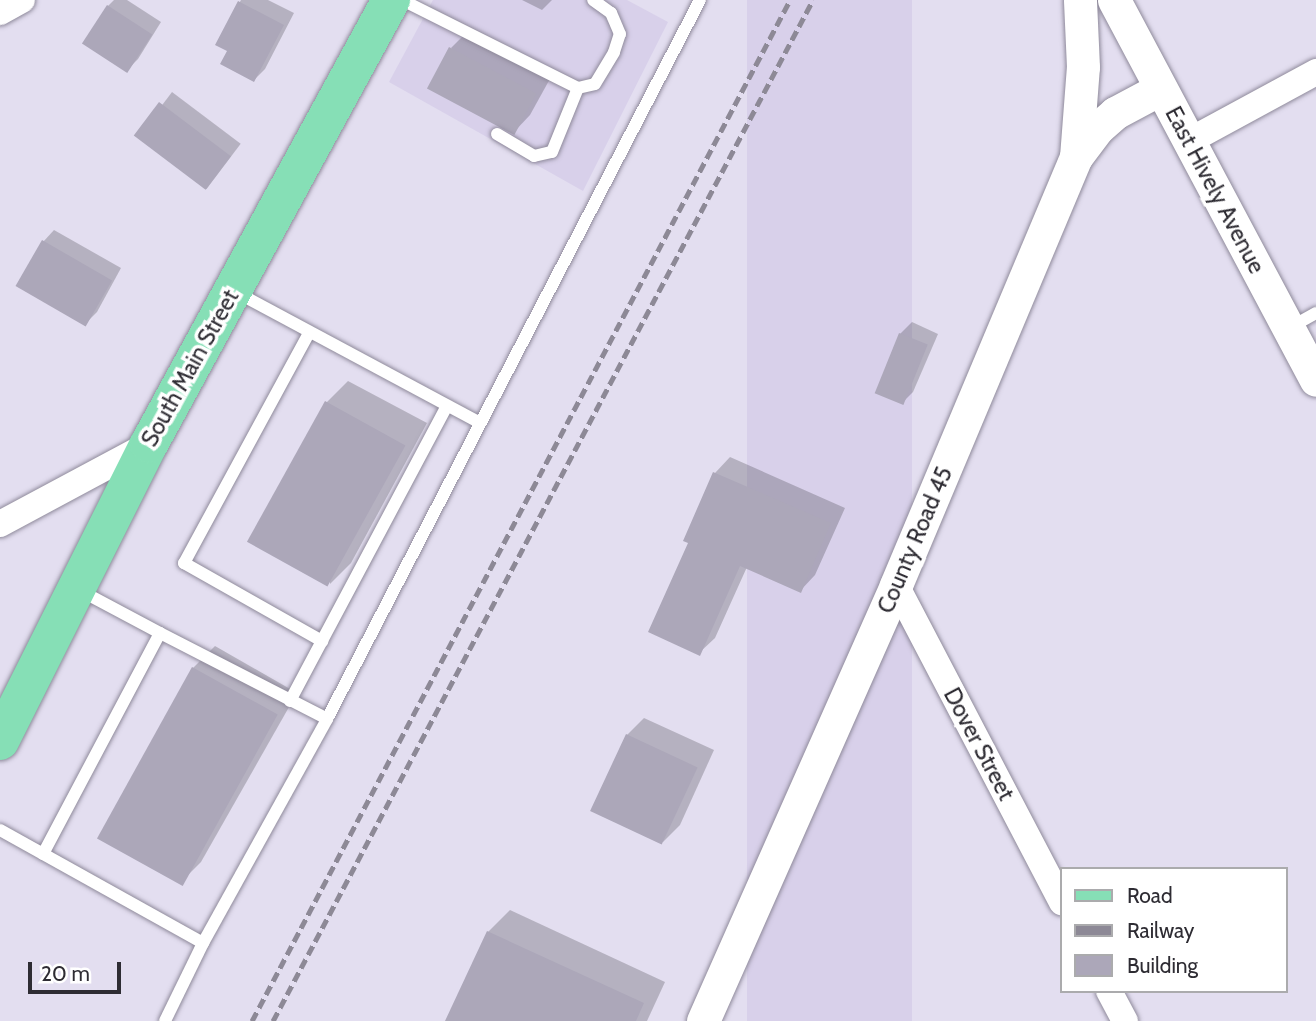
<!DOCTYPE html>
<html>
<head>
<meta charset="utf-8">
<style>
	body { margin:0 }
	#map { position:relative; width:1316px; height:1021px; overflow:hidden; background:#e3def0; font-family:Cabin,sans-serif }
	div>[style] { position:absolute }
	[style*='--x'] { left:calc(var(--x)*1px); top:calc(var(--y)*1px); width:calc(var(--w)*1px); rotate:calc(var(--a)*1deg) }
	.built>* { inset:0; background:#d8d0ea; transform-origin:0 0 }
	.shadow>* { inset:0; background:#0003; transform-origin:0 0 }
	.building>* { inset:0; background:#aca7b9; transform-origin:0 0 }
	.roads { filter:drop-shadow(0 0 2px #8f8a9b) drop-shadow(0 0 2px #8f8a9b) }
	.service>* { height:12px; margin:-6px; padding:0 6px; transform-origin:6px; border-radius:6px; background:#fff }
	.minor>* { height:26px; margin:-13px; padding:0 13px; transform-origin:13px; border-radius:13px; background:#fff }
	.tertiary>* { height:33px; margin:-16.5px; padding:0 16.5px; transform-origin:16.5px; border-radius:16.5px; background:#fff }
	.primary>* { height:38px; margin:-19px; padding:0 19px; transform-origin:19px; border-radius:19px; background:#86dfb6 }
	.rail>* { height:5px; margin-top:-2.5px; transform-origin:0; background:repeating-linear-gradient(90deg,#8d8996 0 10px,transparent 0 15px) }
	span { translate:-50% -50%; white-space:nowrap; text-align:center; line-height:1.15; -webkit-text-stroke:7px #fff; paint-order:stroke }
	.street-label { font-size:23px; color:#2e2c33 }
	.legend { position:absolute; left:1060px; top:867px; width:228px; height:126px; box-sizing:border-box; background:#fff; border:2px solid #ababad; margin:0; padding:9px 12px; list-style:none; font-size:21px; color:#2e2c33 }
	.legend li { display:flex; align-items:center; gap:14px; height:35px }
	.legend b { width:35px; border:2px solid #ababad }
	.scale { position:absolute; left:28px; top:962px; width:93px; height:32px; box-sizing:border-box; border:4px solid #2e2c33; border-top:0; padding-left:9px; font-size:21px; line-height:24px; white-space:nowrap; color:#2e2c33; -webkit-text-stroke:5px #fff; paint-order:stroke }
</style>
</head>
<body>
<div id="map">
	<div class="built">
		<div style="clip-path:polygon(433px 0,627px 0,668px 22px,583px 191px,389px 82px)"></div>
		<div style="left:747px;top:0;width:165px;height:1155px"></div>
	</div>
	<div class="shadow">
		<div style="clip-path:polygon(114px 0,127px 0,161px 22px,138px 59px,127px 70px,108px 6px)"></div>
		<div style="clip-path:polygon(241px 0,268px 0,294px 13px,265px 69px,254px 80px,229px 50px,217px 44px)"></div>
		<div style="clip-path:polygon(522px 0,552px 0,542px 10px)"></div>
		<div style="clip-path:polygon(467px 32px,551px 77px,530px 115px,514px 132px,451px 48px)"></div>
		<div style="left:172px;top:92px;width:86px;height:57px;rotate:37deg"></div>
		<div style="clip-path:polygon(54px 230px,121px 268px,97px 312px,86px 323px,43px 242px)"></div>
		<div style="clip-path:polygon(912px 322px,938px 334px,913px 392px,902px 403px,900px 334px)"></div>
		<div style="clip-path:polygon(348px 381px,427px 423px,351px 563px,330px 584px,327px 402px)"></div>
		<div style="clip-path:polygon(730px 457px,845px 508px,815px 575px,800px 591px,747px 567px,715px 638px,699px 653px,690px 542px,685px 540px,715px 473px)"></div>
		<div style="clip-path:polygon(215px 646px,297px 693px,201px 862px,180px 883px,193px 668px)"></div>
		<div style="clip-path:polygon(644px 718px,714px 750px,680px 825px,663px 842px,627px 735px)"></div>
		<div style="clip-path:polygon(510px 910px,665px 982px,647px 1021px,447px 1021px,488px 932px)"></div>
	</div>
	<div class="building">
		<div style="clip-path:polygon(238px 1px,284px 25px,254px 82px,220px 64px,227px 51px,215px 45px)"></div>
		<div style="left:107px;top:5px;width:54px;height:46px;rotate:33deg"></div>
		<div style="left:449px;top:47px;width:99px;height:47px;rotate:28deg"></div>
		<div style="left:159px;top:102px;width:90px;height:42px;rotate:37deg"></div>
		<div style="left:42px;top:240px;width:81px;height:53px;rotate:30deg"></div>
		<div style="left:899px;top:333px;width:31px;height:65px;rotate:22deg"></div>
		<div style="left:325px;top:401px;width:92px;height:161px;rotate:29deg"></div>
		<div style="clip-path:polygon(713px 472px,831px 523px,801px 593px,740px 566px,700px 656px,648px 632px,688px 543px,683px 541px)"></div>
		<div style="left:192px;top:667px;width:98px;height:196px;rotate:29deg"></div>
		<div style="left:626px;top:734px;width:79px;height:85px;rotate:25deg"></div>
		<div style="clip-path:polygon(487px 931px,644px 1003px,636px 1021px,445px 1021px)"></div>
	</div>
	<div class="roads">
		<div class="service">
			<div style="--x:402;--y:0;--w:197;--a:26.6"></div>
			<div style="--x:578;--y:88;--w:17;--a:-13"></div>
			<div style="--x:595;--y:84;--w:37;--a:-59"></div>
			<div style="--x:614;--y:52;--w:19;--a:-72"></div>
			<div style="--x:620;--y:34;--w:23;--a:-113"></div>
			<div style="--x:611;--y:13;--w:22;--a:-144"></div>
			<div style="--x:497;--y:134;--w:43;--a:30.7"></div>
			<div style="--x:534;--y:156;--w:18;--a:-13"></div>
			<div style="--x:552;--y:152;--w:69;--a:-67.9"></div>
			<div style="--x:236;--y:292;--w:277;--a:28.2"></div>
			<div style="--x:1289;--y:328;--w:31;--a:-29"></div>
			<div style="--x:309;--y:333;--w:262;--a:118.5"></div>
			<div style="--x:184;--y:563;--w:159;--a:29.5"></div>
			<div style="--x:160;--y:633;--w:188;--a:27.2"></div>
			<div style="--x:290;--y:701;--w:334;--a:-62"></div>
			<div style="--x:0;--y:830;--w:232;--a:29.1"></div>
			<div style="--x:43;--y:854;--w:250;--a:-62.1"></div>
			<div style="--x:160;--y:633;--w:92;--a:-152"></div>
			<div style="--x:165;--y:1021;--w:87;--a:-64"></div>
			<div style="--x:203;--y:943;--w:256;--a:-61"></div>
			<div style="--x:327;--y:719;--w:810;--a:-62.58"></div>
		</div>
		<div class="minor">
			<div style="--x:0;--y:12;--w:25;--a:-29"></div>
			<div style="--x:1189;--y:141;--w:145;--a:-28.5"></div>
			<div style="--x:0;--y:524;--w:169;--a:-28.2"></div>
			<div style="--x:896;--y:585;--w:358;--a:62.4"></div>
			<div style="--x:1109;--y:991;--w:34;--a:62"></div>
		</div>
		<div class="tertiary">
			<div style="--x:1114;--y:0;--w:430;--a:62"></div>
			<div style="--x:1076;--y:157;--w:90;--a:-85.6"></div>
			<div style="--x:1083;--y:67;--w:67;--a:-92.6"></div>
			<div style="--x:703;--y:1021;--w:477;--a:-66.1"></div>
			<div style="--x:896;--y:585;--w:464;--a:-67.2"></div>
			<div style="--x:1076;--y:157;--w:36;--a:-53"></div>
			<div style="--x:1098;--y:128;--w:23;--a:-41"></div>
			<div style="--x:1115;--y:113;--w:51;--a:-28.1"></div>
		</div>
		<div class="primary">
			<div style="--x:0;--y:741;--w:332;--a:-63.4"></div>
			<div style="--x:149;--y:444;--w:506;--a:-61.41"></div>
		</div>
	</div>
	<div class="rail">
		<div style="--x:252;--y:1021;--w:1154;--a:-62.21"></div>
		<div style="--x:273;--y:1021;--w:1155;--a:-62.13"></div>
	</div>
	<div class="street-label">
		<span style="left:1215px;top:190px;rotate:62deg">East Hively Avenue</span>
		<span style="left:190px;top:368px;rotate:-61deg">South Main Street</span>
		<span style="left:915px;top:540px;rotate:-67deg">County Road 45</span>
		<span style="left:979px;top:744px;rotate:62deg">Dover Street</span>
	</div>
	<ul class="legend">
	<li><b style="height:9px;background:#86dfb6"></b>Road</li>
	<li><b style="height:9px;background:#8d8996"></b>Railway</li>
	<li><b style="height:19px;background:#aca7b9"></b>Building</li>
	</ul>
	<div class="scale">20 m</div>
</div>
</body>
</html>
